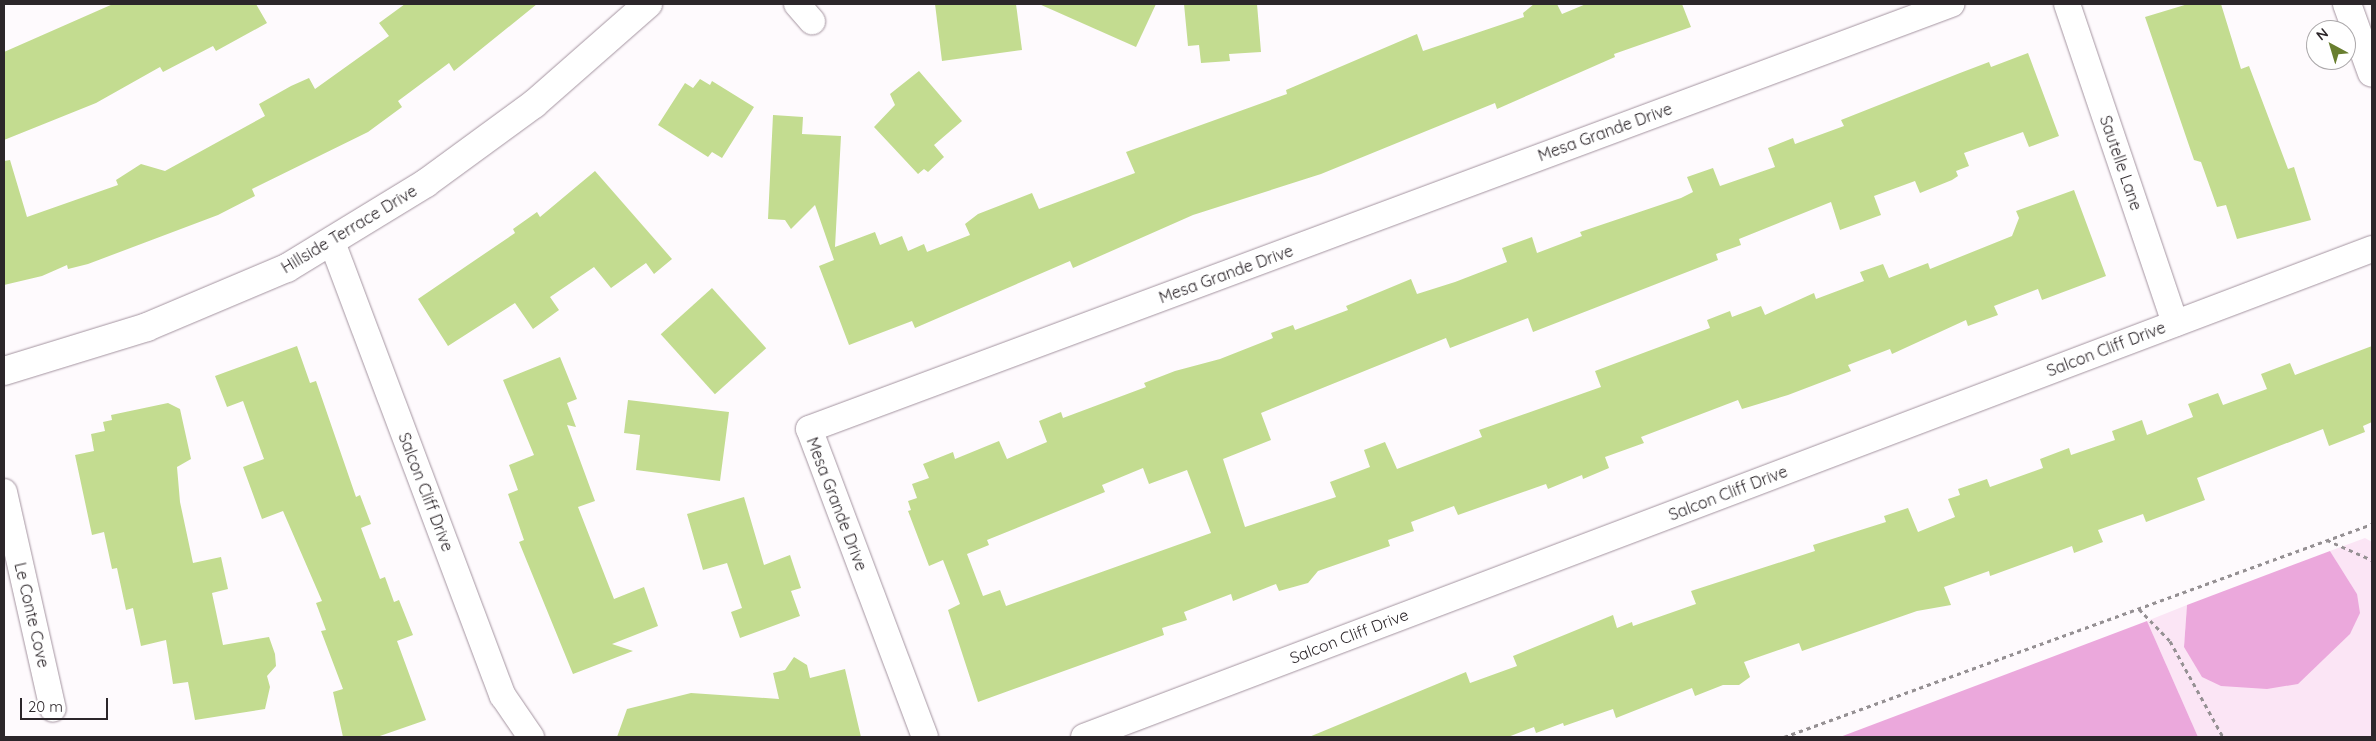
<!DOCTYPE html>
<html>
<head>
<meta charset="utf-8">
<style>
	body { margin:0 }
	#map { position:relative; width:2376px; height:741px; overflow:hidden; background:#fefafd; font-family:Quicksand,sans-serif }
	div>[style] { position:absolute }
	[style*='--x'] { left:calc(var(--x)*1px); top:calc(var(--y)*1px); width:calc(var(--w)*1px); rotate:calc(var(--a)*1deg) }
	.green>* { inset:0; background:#fbe5f5 }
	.forest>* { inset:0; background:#eba8dc }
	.building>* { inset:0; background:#c3dc90; transform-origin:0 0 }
	.path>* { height:3px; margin-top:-1.5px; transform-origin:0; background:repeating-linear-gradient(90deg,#959093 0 4px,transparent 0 8px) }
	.roads { filter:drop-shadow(0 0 1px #a494a0) drop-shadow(0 0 1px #a494a0) }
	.street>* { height:26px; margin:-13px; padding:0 13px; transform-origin:13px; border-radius:13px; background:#fff }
	.secondary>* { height:28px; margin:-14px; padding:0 14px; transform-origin:14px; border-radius:14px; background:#fff }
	span { translate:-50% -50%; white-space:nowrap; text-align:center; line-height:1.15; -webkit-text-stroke:4.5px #fff; paint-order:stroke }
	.street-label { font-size:16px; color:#2c262a }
	.frame { position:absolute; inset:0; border:5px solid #2c262a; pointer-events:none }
	.north { position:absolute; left:2306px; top:20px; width:50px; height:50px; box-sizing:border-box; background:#fff; border:1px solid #aba8aa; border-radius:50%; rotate:321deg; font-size:14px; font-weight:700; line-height:20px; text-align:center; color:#2c262a }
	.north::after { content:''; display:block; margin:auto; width:18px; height:22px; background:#687e2f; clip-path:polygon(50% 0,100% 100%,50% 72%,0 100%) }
	.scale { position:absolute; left:20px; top:698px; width:88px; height:22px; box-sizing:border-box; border:2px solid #2c262a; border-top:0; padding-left:6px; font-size:15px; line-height:18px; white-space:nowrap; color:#2c262a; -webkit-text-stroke:4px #fff; paint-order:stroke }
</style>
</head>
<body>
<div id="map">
	<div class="green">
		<div style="clip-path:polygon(2365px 538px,2372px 542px,2372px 737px,2198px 737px,2147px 621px,2187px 605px,2184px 647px,2357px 594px,2330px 551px)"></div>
	</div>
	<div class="forest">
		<div style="clip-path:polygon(2330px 551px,2357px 594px,2360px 613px,2350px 634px,2298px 684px,2267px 689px,2221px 686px,2202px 677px,2184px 647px,2187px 605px)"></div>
		<div style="clip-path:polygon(2147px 621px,2198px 737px,1840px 737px)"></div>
	</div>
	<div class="building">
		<div style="clip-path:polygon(113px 4px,256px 4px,267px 23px,216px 51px,213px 46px,163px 72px,160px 67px,96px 103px,4px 140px,4px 52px)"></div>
		<div style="clip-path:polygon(405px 4px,537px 4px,454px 71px,449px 63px,398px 101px,402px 107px,368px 132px,252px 189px,255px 196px,218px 215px,88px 264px,68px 269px,67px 265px,42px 276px,4px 285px,4px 161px,10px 160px,27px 217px,118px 185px,116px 180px,141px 164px,165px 171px,265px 116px,259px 104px,291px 86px,309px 78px,315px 89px,389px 36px,379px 23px)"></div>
		<div style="clip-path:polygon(935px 4px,1016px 4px,1022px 50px,942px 61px)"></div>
		<div style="clip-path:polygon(1039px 4px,1156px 4px,1136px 47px)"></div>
		<div style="clip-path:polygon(1184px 4px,1257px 4px,1261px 52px,1229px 54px,1230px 61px,1201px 63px,1199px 45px,1188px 46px)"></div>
		<div style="clip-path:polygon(1534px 4px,1557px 4px,1562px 14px,1586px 4px,1682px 4px,1691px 27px,1614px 54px,1615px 57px,1497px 109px,1495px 103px,1321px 174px,1193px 215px,1073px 268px,1070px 261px,915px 328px,912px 321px,849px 345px,819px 266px,834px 260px,815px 205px,791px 229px,785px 220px,768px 219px,773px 115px,803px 117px,802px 134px,841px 136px,835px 247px,875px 232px,880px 245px,902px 236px,908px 251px,924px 244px,927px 252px,970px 235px,965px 224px,978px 214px,1032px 193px,1039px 209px,1135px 173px,1126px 152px,1287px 94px,1286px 90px,1417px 34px,1423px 51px,1524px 17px,1523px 13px)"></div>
		<div style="clip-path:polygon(2188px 4px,2221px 4px,2241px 69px,2249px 66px,2288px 169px,2294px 167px,2311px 220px,2237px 239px,2226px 205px,2217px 207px,2201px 162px,2194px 160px,2145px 17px)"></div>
		<div style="clip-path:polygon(evenodd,2028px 53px,2059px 136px,2029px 147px,2023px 132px,1964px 153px,1969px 166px,1956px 171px,1958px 176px,1952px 180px,1920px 193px,1915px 181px,1874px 196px,1881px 215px,1840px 230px,1831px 202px,1739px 239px,1741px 245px,1716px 254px,1718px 260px,1533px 332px,1528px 318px,1450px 348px,1446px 338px,1261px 413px,1271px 440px,1223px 459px,1245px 527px,1336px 497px,1330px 482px,1370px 467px,1364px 450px,1385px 442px,1397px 469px,1482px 437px,1479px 430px,1601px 387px,1595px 371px,1710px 328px,1707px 320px,1730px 311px,1732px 317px,1761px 306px,1765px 315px,1814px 293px,1816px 299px,1864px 281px,1860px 272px,1883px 264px,1889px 278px,1928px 263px,1930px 269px,2012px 236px,2019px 218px,2016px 211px,2074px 190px,2106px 276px,2042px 300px,2038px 289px,1994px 306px,1998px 315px,1968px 326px,1966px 320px,1892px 354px,1890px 349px,1848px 365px,1851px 371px,1788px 395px,1742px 409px,1738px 400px,1641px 437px,1644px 443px,1605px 457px,1609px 468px,1583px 479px,1582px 475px,1548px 489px,1546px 484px,1458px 515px,1454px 506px,1411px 522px,1414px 531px,1388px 540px,1390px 546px,1318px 571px,1308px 583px,1279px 591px,1276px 584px,1233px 601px,1231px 594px,1184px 612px,1187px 620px,1162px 628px,1164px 635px,978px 702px,948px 610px,960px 604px,943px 560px,929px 566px,908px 511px,911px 510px,908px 501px,917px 498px,912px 484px,929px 478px,923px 464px,953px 452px,955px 459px,999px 441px,1007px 459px,1047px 442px,1039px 421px,1061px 412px,1063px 418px,1146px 387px,1144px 383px,1175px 371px,1220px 359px,1273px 338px,1271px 333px,1293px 325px,1295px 330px,1348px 310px,1346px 306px,1411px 279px,1417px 294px,1455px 282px,1507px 262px,1502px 248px,1532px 237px,1537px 253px,1582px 236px,1580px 232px,1681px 198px,1693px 192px,1687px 177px,1713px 168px,1720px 186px,1775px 167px,1768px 148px,1793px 138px,1795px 144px,1844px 126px,1841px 120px,1960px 73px,1989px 62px,1991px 67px,2028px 53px,1143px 468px,1149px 484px,1187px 470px,1211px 533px,1006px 606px,1000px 590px,983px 596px,967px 554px,989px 545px,987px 540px,1105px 492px,1102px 485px,1143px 468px)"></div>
		<div style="clip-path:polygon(919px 71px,962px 121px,934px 145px,944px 157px,928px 172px,924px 169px,918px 174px,874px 127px,895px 105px,890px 94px)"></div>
		<div style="clip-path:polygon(700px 79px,710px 85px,712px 81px,754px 107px,722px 158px,712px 152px,708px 157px,658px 125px,685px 83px,693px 88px)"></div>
		<div style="clip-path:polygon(595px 171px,672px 259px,654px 274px,646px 263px,611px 288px,594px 267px,550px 297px,559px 310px,533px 329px,515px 303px,448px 346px,418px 299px,515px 233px,513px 229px,537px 212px,540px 217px)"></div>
		<div style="left:712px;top:288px;width:81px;height:69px;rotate:48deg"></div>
		<div style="clip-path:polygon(297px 346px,310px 383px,316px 381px,356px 497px,360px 495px,371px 524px,361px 528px,380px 579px,385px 577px,394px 602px,399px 600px,413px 635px,397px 641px,426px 720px,377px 737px,343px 737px,333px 692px,343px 689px,321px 631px,326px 630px,316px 603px,322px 601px,283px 511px,262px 519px,243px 467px,264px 459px,243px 401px,227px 407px,215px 376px)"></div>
		<div style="clip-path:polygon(2372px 346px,2372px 422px,2363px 426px,2365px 432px,2329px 446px,2323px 429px,2197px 478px,2205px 500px,2146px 522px,2143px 514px,2098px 530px,2103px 542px,2074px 553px,2072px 546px,1990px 576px,1989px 571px,1944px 587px,1951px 605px,1917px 611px,1802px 651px,1799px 643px,1744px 662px,1750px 677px,1739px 685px,1723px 685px,1695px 696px,1692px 688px,1616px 718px,1613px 709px,1564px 726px,1563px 723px,1536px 733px,1534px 727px,1508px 737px,1309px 737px,1466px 672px,1470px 683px,1517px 666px,1513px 656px,1613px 615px,1617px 628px,1632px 622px,1633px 626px,1696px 604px,1691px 591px,1815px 551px,1813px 545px,1886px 522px,1884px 516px,1908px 508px,1918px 532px,1955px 517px,1948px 499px,1960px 495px,1958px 489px,1987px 479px,1990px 487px,2043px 468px,2040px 459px,2069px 448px,2071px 455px,2115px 440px,2112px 431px,2142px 420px,2147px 435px,2193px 417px,2188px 404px,2218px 393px,2223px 405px,2267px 389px,2261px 374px,2290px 363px,2295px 375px)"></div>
		<div style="clip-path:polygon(560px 357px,577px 399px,567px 403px,576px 427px,567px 425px,595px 501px,578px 507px,614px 599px,644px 587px,658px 626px,612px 644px,633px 651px,573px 674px,519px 542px,524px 540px,508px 494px,518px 490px,509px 465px,534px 455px,503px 380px)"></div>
		<div style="clip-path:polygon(628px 400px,729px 412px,720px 481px,636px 470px,640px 435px,624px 433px)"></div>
		<div style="clip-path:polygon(168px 403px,180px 409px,191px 459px,177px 467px,180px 502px,193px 563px,221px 557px,228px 589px,212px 593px,223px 645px,269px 637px,275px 654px,276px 666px,267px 676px,270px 687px,265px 709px,195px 720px,188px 682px,173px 684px,166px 640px,141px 646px,133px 608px,126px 610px,117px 568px,112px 569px,104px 532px,92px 535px,75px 455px,94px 451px,91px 434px,105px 431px,103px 422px,112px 420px,111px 415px)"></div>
		<div style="clip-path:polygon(744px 497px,764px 565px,790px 555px,801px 588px,791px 591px,800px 616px,740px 638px,731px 612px,742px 608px,727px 563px,703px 570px,687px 514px)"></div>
		<div style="clip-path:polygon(794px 657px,807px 665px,810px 678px,845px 669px,861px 737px,617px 737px,627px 709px,691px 693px,779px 699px,773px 673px,785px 670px)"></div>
	</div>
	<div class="path">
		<div style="--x:2327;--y:540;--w:49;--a:24"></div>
		<div style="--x:2139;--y:609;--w:45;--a:45.9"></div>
		<div style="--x:2170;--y:641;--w:110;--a:61.1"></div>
		<div style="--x:1784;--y:737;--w:625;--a:-19.91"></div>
	</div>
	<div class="roads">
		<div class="street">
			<div style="--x:797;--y:4;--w:23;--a:49"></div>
			<div style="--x:2067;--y:4;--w:337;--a:71.3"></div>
			<div style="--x:332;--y:242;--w:485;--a:69.4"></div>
			<div style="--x:503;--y:696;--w:50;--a:55.7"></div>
			<div style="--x:4;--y:492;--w:222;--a:77.3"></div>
			<div style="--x:925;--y:737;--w:329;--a:-110.6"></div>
			<div style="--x:809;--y:429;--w:1219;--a:-20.41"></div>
			<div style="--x:1084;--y:737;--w:1377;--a:-20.75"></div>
		</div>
		<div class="secondary">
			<div style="--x:2347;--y:4;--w:73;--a:70.1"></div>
			<div style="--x:4;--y:371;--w:150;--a:-17.1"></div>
			<div style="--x:147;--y:327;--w:152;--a:-22.9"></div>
			<div style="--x:287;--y:268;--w:163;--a:-31.4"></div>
			<div style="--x:426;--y:183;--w:134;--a:-36.2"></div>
			<div style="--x:534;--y:104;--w:152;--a:-41.3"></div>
		</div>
	</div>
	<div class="street-label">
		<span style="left:1605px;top:132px;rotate:-20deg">Mesa Grande Drive</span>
		<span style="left:2121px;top:163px;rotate:71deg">Sautelle Lane</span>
		<span style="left:349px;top:229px;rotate:-31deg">Hillside Terrace Drive</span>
		<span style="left:1226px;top:274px;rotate:-20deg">Mesa Grande Drive</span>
		<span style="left:2106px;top:349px;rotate:-21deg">Salcon Cliff Drive</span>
		<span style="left:426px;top:492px;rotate:69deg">Salcon Cliff Drive</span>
		<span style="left:1728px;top:493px;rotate:-21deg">Salcon Cliff Drive</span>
		<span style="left:837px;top:504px;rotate:69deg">Mesa Grande Drive</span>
		<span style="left:32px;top:615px;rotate:77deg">Le Conte Cove</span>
		<span style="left:1349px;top:636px;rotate:-21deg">Salcon Cliff Drive</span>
	</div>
	<div class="frame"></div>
	<div class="north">N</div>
	<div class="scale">20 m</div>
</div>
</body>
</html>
